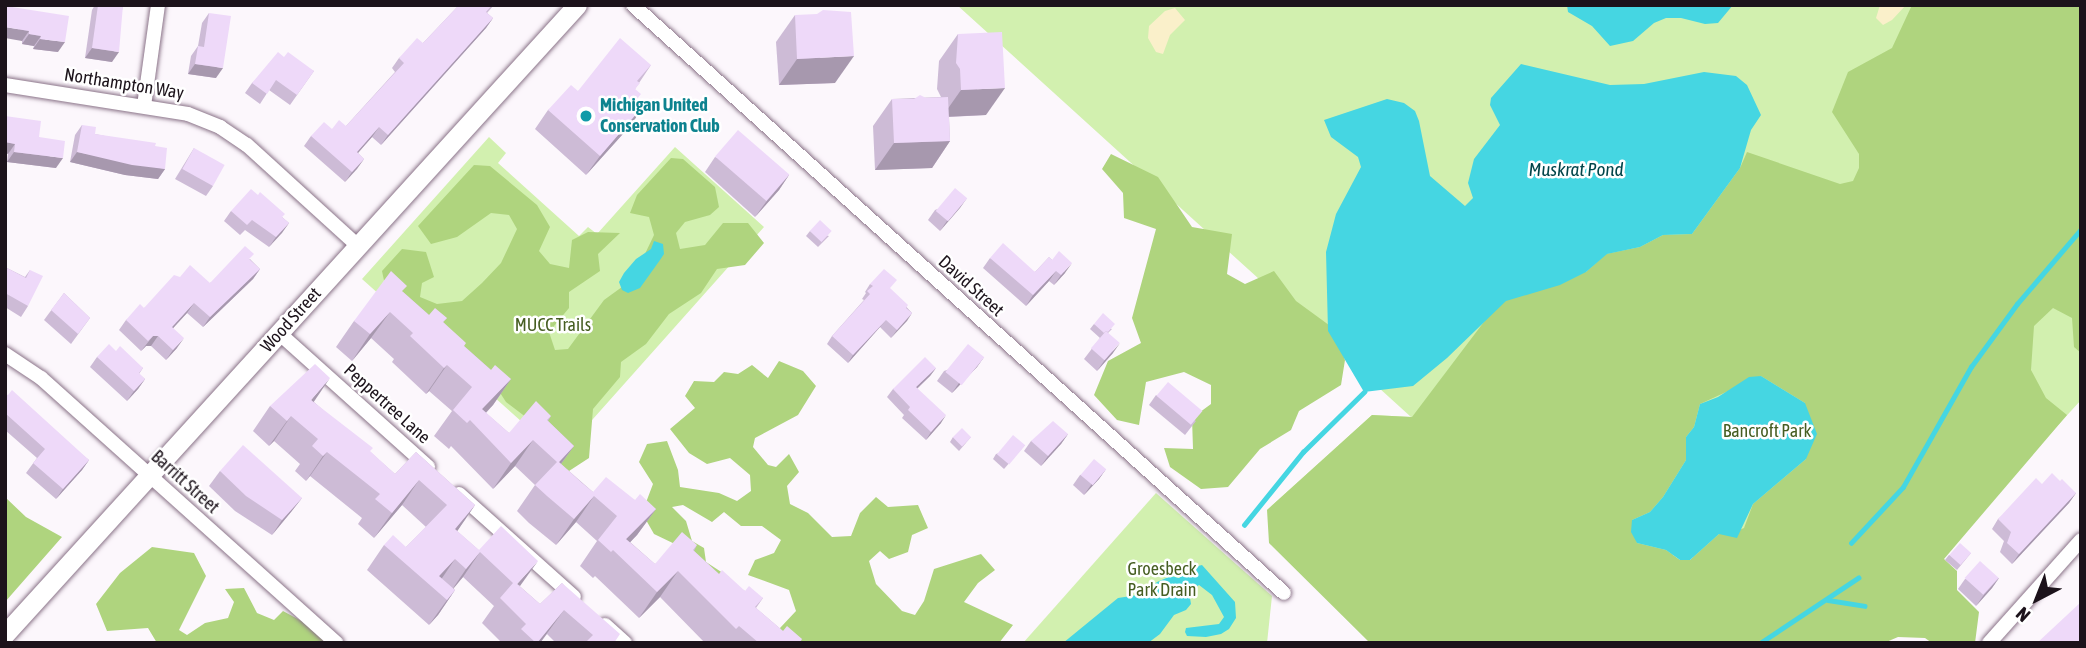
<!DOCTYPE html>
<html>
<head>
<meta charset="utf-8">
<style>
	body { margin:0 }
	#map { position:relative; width:2086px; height:648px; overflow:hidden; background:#fcf7fc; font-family:"Asap Condensed",sans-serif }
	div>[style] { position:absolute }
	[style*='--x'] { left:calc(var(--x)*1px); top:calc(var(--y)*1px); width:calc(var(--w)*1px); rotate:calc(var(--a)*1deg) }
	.green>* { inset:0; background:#d2f0af }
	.forest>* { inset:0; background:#afd47e }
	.sand>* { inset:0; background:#faf0ca }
	.water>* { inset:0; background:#45d6e2 }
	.stream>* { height:4.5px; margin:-2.25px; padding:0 2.25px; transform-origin:2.25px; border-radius:2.25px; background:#45d6e2 }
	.roads { filter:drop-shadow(0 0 2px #8a7388) drop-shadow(0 0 2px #8a7388) }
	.street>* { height:14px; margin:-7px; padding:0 7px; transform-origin:7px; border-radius:7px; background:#fff }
	.secondary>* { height:19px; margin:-9.5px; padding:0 9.5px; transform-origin:9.5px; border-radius:9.5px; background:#fff }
	.wall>* { inset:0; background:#cdbbd6 }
	.shaded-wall>* { inset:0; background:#a798ae }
	.building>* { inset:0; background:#eed9f9; transform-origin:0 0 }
	.dots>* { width:19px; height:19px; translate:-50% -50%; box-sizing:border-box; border:4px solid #fff; border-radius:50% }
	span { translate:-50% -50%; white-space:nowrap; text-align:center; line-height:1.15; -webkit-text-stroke:5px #fff; paint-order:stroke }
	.street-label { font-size:18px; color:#1c131b }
	.culture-label { font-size:18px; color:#0d838f; font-weight:700 }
	.left { translate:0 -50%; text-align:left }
	.park-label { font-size:18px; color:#465e22 }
	.water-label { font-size:19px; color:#01454a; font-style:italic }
	.frame { position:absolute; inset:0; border:7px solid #1c131b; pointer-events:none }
	.north { position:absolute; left:2002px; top:564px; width:70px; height:70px; -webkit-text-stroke:5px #fff; paint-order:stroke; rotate:222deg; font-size:19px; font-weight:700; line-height:28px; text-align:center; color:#1c131b }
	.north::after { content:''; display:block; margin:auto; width:24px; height:32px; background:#1c131b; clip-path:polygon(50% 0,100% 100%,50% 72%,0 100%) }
</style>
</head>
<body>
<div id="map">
	<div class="green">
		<div style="clip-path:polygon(957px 5px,2081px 5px,2081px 400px,1915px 582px,1267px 510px,1372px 415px,1411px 417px)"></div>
		<div style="clip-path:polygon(489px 137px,506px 153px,498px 163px,579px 236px,588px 227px,597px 234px,675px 147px,764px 227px,560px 456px,362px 279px)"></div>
		<div style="clip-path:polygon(1156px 493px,1272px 596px,1267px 643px,1023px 643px)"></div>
	</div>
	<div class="forest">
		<div style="clip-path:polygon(evenodd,1912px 5px,2081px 5px,2081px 353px,2074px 347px,2072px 318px,2053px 308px,2034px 326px,2031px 370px,2046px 398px,2067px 415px,1944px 559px,1957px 571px,1957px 590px,1979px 612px,1975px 643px,1932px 643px,1925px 638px,1898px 637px,1884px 643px,1370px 643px,1269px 543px,1267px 510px,1372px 415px,1412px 417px,1527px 265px,1586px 272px,1606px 254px,1640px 247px,1663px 235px,1692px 234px,1740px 168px,1747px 152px,1840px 184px,1853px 181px,1859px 168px,1859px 154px,1832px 112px,1848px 72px,1892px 48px,1912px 5px,1761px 376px,1805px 403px,1806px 459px,1753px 504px,1744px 528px,1730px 534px,1719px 534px,1690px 560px,1680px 560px,1666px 550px,1637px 543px,1632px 520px,1650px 512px,1663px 497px,1686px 460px,1686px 437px,1694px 427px,1700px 404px,1761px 376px)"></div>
		<div style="clip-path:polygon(1111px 154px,1158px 177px,1192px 227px,1232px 234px,1227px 274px,1245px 284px,1274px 271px,1296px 301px,1333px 328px,1345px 360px,1341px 385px,1299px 411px,1291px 430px,1260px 449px,1228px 487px,1201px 489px,1170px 467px,1164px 448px,1193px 449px,1192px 418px,1211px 404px,1211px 385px,1184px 372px,1146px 382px,1139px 425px,1117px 420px,1094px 395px,1108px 361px,1141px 343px,1132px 318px,1156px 229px,1124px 218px,1123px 193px,1102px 169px)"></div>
		<div style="clip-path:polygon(671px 158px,683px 159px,715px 187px,719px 207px,710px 215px,685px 222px,676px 233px,680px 249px,705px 245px,723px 223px,748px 223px,764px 243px,745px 265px,717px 269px,701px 293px,669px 314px,646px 344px,621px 362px,620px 377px,593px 409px,589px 458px,569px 471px,552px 458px,531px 421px,506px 402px,484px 368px,386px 290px,382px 271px,402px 249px,426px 252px,434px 277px,422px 283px,420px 297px,437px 304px,462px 301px,482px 283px,501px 263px,517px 229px,509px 215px,491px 213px,457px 237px,431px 244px,418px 226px,474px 165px,490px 166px,537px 205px,550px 227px,539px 251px,550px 264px,569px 268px,572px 240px,588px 232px,620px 233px,598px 254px,600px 271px,569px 292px,569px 308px,549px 332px,555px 350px,568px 349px,604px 300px,633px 279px,654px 235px,649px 217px,630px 213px,637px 195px)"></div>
		<div style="clip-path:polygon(779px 361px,803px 371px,816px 386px,798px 415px,755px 438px,753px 447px,768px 465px,776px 467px,789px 454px,799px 472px,787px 486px,790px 504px,808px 513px,832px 537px,851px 536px,860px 513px,876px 497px,888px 507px,918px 505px,928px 528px,912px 535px,908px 552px,889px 559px,880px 551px,869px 561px,876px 584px,902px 611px,915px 615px,924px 601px,934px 569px,981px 554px,995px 570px,978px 583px,964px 602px,1013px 625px,999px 643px,785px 643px,780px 628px,796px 611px,789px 590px,748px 575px,755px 560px,774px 553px,781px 540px,762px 526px,741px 526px,724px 512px,712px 522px,683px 505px,672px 507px,686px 521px,692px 541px,704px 548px,706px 562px,729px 577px,725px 588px,679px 546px,654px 534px,642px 513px,653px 484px,639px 462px,647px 444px,667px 441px,678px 470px,680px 487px,719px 493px,737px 501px,751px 491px,750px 475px,730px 458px,707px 464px,689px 453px,670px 429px,695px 408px,685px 396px,694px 381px,714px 382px,724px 372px,738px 374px,752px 365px,768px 378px)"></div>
		<div style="clip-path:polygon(5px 497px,26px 517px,62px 537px,5px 602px)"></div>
		<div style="clip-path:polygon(152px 547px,194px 553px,206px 576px,179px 630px,187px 635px,205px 623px,228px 618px,234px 602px,225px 589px,244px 588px,257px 613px,274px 620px,283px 611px,307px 624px,327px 643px,157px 643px,148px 628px,107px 631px,96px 604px,120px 573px)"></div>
	</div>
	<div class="sand">
		<div style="clip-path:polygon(1880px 5px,1906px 5px,1892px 20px,1883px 25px,1876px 18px)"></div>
		<div style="clip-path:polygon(1175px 8px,1185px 20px,1170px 35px,1163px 54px,1156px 52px,1148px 38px,1149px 26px,1165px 11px)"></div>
	</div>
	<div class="water">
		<div style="clip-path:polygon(1567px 5px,1733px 5px,1718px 23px,1705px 24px,1681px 18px,1666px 18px,1654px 23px,1633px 41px,1610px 46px,1592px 26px,1568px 12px)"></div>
		<div style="clip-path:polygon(1521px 64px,1610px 85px,1644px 84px,1704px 72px,1736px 76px,1747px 85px,1761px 115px,1751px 130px,1740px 168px,1692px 234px,1663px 235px,1640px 247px,1607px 254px,1586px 272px,1560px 285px,1506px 301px,1447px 358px,1413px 386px,1364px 392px,1328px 331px,1326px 252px,1336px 214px,1361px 167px,1358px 157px,1331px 137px,1324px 120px,1387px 99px,1404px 103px,1415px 111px,1419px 121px,1430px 176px,1465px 206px,1473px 198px,1468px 183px,1474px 159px,1500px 125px,1490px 105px,1491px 98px)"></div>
		<div style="clip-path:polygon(654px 241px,663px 244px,664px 254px,660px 260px,640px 288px,628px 293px,622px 290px,619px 282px,624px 273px,636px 259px,651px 249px)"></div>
		<div style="clip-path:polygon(1761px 376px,1805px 403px,1817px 434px,1806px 459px,1753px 504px,1737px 538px,1719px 534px,1690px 560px,1680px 560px,1666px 550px,1637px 543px,1631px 532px,1632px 520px,1650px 512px,1663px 497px,1686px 460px,1686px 437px,1694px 427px,1700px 404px,1718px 397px,1749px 377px)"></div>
		<div style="clip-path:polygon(1202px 565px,1235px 602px,1236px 618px,1229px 629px,1221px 634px,1206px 637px,1187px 636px,1185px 632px,1186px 628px,1219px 624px,1224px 617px,1212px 595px,1199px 585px,1189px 592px,1191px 604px,1186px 610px,1174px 615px,1160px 634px,1148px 643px,1063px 643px,1118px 598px,1144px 594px,1157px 582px,1171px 576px,1179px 578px,1194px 567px)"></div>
	</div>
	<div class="stream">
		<div style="--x:1244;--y:525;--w:94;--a:-51.1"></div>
		<div style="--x:1303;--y:452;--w:86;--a:-44.5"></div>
		<div style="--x:1851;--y:543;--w:76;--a:-47.1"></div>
		<div style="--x:1903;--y:487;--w:138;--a:-60.5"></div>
		<div style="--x:1971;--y:367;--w:78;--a:-53.9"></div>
		<div style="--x:2017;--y:304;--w:99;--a:-49.5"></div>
		<div style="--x:1828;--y:600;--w:37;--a:9"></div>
		<div style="--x:1760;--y:643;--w:118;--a:-33.6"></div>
	</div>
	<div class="roads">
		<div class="street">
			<div style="--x:633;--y:5;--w:877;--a:42.09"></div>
			<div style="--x:5;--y:85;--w:185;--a:9"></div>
			<div style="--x:188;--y:114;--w:35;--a:22"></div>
			<div style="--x:220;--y:127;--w:32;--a:34"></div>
			<div style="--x:247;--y:145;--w:150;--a:42.3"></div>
			<div style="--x:144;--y:106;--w:102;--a:-82.1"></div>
			<div style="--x:280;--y:334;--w:199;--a:41.9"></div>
			<div style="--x:5;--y:354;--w:43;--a:33.7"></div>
			<div style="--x:41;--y:378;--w:397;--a:41.9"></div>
			<div style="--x:459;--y:494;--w:154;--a:41.8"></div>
			<div style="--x:605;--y:625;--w:27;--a:42"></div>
			<div style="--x:1989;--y:643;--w:138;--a:-48.2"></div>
		</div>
		<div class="secondary">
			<div style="--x:5;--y:634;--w:850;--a:-47.72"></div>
		</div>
	</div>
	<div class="wall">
		<div style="clip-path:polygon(95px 5px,123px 5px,112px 62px,85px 58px,92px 10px)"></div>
		<div style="clip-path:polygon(459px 5px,494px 5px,487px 13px,493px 18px,486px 28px,381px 145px,372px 137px,358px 153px,364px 159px,345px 182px,304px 146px,311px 136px,332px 129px,346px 126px,395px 72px,392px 68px,399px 58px,423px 43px)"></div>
		<div style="clip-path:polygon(12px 7px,58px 52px,33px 49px,34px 46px,22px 44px,22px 41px)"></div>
		<div style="clip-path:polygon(209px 13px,216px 78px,188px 74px,191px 56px,198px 46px,202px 23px)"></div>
		<div style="clip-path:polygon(795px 15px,835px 83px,779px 85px,776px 42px)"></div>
		<div style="clip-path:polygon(958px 34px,986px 115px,949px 117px,950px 141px,932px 168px,875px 170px,873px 126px,892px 99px,941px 97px,937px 89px,939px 61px)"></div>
		<div style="clip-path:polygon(284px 57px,314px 71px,290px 105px,269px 90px,260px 104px,245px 93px,252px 83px)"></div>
		<div style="clip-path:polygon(651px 65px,635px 89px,637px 99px,644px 105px,631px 125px,586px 175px,535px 129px,548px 110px,578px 91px)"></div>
		<div style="clip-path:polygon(5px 116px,39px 137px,56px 168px,7px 162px,8px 154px)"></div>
		<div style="clip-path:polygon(82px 125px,95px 134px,155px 146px,165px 169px,158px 179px,125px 175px,70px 162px,75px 135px)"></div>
		<div style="clip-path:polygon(194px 148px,213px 186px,206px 196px,175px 179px)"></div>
		<div style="clip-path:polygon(715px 157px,789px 175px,779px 190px,755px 217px,705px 172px)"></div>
		<div style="clip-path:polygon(967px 198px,940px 231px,928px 220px,935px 210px)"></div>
		<div style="clip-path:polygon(231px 211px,282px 217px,289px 223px,269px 247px,245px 230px,240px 235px,224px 221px)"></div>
		<div style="clip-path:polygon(810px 231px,829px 236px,818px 247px,806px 236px)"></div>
		<div style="clip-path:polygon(1049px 257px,1065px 273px,1054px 285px,1049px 281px,1026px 306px,983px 268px,990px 258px,1035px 272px)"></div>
		<div style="clip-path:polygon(250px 259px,260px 269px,253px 279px,203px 327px,187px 313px,173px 328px,177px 348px,166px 360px,151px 346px,146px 346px,141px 351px,119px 330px,126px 320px,144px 308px,210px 283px)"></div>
		<div style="clip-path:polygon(5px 267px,25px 277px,30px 270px,28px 306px,21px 317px,5px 307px)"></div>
		<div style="clip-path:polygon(870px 284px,890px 289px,912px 313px,891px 338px,880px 327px,848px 363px,827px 344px,832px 336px,864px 300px,862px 299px,866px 293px,865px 292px)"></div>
		<div style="clip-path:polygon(403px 292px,429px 315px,447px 318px,443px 322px,464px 346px,491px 370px,511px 379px,493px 405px,486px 413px,509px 433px,551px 416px,548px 421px,574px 446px,561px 464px,593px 492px,635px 500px,656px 509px,637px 535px,630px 542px,655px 564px,697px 545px,694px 551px,719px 574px,745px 591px,763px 598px,756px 608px,783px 631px,802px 639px,800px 643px,705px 643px,660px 597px,639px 618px,595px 576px,593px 578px,580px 566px,597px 541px,576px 522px,556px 545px,529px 523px,517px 511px,535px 485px,515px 466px,493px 489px,451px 446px,449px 449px,434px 436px,452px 411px,429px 391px,426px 394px,392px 362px,394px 359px,371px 338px,352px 361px,336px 347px,354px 321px)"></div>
		<div style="clip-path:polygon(64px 293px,90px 318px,71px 344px,44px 320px)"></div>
		<div style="clip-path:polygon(1094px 324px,1112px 329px,1108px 333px,1113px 353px,1097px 371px,1084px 359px,1100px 338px,1090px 329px)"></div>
		<div style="clip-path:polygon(116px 351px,143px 368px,139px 374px,145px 379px,138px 389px,127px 401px,90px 367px,97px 357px)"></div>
		<div style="clip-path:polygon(984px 357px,977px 367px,952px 393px,937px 381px,944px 371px)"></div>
		<div style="clip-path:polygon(936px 368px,930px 376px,917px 389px,941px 423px,926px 440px,902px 418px,904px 415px,887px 397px,893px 389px)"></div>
		<div style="clip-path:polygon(5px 394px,89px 460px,82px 470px,56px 499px,26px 473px,37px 458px,5px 430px)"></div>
		<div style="clip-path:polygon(1156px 395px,1196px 421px,1185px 435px,1149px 405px)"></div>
		<div style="clip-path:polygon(314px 402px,395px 474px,416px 452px,475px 505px,457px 531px,540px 604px,562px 583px,614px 643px,556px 643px,547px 634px,540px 643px,502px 643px,482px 623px,494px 606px,463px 577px,453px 588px,455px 590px,438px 615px,429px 625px,367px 570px,384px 545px,406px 547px,426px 527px,402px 505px,374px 538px,358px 524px,362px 518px,310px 476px,306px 481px,295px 471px,300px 464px,274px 441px,269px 446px,253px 431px,270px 406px)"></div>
		<div style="clip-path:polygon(1068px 434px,1061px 444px,1041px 466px,1024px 451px,1031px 441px)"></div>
		<div style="clip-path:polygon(953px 437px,971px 437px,959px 451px,950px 442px)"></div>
		<div style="clip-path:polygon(1025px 445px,1004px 469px,993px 459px,996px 454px)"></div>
		<div style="clip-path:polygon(1106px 469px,1099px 479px,1084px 495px,1073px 485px,1080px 475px)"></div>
		<div style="clip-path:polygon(220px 471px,302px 498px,291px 512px,272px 535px,235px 511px,209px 486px)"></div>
		<div style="clip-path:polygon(2042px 484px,2076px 493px,2069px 503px,2012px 564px,2000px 552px,2004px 541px,1992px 529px,1998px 519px)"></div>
		<div style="clip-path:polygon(1971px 553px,1957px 570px,1945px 560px,1949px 555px)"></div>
		<div style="clip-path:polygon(1999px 578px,1992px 588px,1976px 606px,1958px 589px,1965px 579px)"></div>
	</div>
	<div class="shaded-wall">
		<div style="clip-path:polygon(493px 18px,486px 28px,381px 145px,388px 135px)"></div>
		<div style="clip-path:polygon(5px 27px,29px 31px,22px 41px,5px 38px)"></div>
		<div style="clip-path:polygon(29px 34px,41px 36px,34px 46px,22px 44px)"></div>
		<div style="clip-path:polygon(40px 39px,65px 42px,58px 52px,33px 49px)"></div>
		<div style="clip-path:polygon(92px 48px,119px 52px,112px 62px,85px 58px)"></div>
		<div style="clip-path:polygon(854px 56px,835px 83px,779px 85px,797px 59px)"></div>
		<div style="clip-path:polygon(195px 64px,223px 68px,216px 78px,188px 74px)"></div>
		<div style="clip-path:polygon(1005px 88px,986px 115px,942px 117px,961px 90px)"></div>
		<div style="clip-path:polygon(644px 105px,631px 125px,586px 175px,600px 156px)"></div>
		<div style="clip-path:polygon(379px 127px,372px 137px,350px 162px,357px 152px)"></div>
		<div style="clip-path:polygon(950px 141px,932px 168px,875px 170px,894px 143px)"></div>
		<div style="clip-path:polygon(5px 142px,15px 144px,8px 154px,5px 153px)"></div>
		<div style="clip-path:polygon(14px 152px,63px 158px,56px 168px,7px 162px)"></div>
		<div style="clip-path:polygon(77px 152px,165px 169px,158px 179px,125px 175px,70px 162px)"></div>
		<div style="clip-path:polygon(364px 159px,357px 169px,345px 182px,352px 172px)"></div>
		<div style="clip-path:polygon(789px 175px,779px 190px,755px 217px,766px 202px)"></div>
		<div style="clip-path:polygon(967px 198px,960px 208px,940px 231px,947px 221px)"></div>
		<div style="clip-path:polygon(289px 223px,282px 233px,269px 247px,276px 237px)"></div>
		<div style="clip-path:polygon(1072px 263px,1065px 273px,1054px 285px,1061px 275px)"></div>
		<div style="clip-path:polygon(260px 269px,253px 279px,203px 327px,210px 317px)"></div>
		<div style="clip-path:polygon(1056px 271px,1049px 281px,1026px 306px,1033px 295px)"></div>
		<div style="clip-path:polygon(194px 303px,187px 313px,165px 337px,172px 327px)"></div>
		<div style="clip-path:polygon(390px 312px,371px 338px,352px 361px,370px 334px)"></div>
		<div style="clip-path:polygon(912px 313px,907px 321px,891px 338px,897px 330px)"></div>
		<div style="clip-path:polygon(886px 320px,880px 327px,848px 363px,853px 355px)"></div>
		<div style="clip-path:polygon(153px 336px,158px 336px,151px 346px,146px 346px,141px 351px)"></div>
		<div style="clip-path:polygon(184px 338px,177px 348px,166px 360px,173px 350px)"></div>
		<div style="clip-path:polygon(1120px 343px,1113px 353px,1097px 371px,1104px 361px)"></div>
		<div style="clip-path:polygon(984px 357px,977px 367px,952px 393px,959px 383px)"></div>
		<div style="clip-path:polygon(447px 365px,429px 391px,426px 394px,444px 368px)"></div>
		<div style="clip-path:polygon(936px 368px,930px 376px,910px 395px,916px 387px)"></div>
		<div style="clip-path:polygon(330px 378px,313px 403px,311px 400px)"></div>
		<div style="clip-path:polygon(145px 379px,138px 389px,127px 401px,134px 391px)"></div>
		<div style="clip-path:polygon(511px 379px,493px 405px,474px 425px,482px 409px)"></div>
		<div style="clip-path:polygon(946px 415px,941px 423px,926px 440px,931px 432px)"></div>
		<div style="clip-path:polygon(291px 416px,274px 441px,269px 446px,287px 421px)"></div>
		<div style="clip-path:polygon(1068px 434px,1061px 444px,1041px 466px,1048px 456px)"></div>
		<div style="clip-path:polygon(533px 440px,515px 466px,493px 489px,511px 463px)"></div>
		<div style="clip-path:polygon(574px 446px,555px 472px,559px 462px)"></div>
		<div style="clip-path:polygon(327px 452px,310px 476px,306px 481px,323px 456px)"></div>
		<div style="clip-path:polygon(89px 460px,82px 470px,56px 499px,63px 489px)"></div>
		<div style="clip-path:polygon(1106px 469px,1099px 479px,1084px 495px,1091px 485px)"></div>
		<div style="clip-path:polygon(419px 480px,402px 505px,374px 538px,392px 513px)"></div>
		<div style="clip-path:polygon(2076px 493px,2069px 503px,2012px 564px,2019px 554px)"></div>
		<div style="clip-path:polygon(594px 496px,576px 522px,556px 545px,574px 519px)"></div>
		<div style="clip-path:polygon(302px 498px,291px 512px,272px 535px,282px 520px)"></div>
		<div style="clip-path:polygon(475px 505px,458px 530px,438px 554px,455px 529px)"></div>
		<div style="clip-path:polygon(656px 509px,637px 535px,618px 555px,626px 539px)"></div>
		<div style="clip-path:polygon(480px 552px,463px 577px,449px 594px,466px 569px)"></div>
		<div style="clip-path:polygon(455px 559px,438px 584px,439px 576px)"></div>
		<div style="clip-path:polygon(538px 561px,520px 586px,517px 584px)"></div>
		<div style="clip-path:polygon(678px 571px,660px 597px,639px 618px,657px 592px)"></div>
		<div style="clip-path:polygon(1999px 578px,1992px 588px,1976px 606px,1983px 596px)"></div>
		<div style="clip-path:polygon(455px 590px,438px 615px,429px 625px,447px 600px)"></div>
		<div style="clip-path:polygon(564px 610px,540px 643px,537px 643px)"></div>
	</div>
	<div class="building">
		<div style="clip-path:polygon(5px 5px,12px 5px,12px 7px,69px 16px,65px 42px,40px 39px,41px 36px,29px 34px,29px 31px,5px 27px)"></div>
		<div style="clip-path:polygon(98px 5px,123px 5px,119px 52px,92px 48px)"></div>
		<div style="clip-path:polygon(459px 5px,492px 5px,486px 12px,493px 18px,388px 135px,379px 127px,357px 152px,364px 159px,352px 172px,311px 136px,324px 122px,332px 129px,339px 120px,346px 126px,404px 63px,399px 58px,417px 38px,423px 43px)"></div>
		<div style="clip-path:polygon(823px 10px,851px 12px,854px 56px,797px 59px,795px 15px,817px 14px)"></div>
		<div style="clip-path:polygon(209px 13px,231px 16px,223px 68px,195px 64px,198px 46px,204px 47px)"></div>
		<div style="clip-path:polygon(1002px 32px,1005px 88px,961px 90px,960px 69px,956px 63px,958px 34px)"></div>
		<div style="clip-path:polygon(620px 38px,651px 65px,637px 81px,640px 83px,635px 89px,641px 94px,637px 99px,644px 105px,600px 156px,548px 110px,571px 85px,578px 91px)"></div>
		<div style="clip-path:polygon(278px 52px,284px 57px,288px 52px,314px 71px,297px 95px,276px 80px,267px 94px,252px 83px)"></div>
		<div style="clip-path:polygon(920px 95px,926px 98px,948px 97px,950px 141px,894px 143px,892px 99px,914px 99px)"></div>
		<div style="clip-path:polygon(5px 116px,41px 121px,39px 137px,65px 141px,63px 158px,14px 152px,15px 144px,5px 142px)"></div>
		<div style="clip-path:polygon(82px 125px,96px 127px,95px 134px,156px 143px,155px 146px,167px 148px,165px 169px,132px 165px,77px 152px)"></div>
		<div style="left:738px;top:130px;width:68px;height:35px;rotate:41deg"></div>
		<div style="left:194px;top:148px;width:35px;height:24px;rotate:29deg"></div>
		<div style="left:955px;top:188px;width:16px;height:30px;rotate:40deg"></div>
		<div style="clip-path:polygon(251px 189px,258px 195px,260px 192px,285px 214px,282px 217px,289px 223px,276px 237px,252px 220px,247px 225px,231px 211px)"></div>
		<div style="left:820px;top:220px;width:16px;height:15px;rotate:43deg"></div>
		<div style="clip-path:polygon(1003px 243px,1035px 272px,1049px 257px,1052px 260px,1059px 251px,1072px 263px,1061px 275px,1056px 271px,1033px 295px,990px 258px)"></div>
		<div style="clip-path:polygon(245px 246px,254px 254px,249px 259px,260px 269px,210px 317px,194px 303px,172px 327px,184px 338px,173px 350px,158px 336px,153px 336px,148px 341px,126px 320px,140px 304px,144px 308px,174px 275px,180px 277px,190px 265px,210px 283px)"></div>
		<div style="clip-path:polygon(5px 267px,26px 278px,30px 270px,43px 276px,28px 306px,5px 293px)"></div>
		<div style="clip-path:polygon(884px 269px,897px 280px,890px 288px,908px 305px,906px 308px,912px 313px,897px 330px,886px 320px,853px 355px,832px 336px,870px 294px,867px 291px,873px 286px,870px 284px)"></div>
		<div style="clip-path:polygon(391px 271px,407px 286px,402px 291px,429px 315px,435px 308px,447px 318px,443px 322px,466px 343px,464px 346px,491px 370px,495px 365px,511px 379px,482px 409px,509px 433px,536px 401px,551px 416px,547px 420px,574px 446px,559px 462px,582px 483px,593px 492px,606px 477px,635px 500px,640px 494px,656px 509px,626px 539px,655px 564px,682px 532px,697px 545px,693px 550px,719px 574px,722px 570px,745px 591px,749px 586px,763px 598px,755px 607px,783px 631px,787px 626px,802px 639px,799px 643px,759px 643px,739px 626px,736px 629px,678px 571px,657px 592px,613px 550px,611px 552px,598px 540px,617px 516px,594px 496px,574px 519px,547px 496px,535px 485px,557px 462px,533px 440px,511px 463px,470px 420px,467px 423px,453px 410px,472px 387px,447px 365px,444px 368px,410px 336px,413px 333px,390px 312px,370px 334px,354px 321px)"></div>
		<div style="clip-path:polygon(64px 293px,90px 318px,78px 334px,51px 310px)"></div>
		<div style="clip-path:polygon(1103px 313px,1115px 324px,1108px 332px,1106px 331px,1104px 333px,1094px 324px)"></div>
		<div style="left:1106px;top:331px;width:18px;height:23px;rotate:41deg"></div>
		<div style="clip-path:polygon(109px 344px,116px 351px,120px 346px,143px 368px,139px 373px,145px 379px,134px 391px,97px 357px)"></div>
		<div style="left:968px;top:344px;width:21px;height:36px;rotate:39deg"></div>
		<div style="clip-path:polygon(925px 357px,936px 368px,916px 387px,946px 415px,931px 432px,908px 410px,910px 407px,893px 389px)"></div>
		<div style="clip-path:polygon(315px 364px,330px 378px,311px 400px,373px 448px,370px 451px,395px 474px,416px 452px,475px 505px,455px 529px,479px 550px,501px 526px,538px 561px,517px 584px,540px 604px,562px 583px,620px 634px,614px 643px,585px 643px,593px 635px,564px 610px,537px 643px,536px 643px,521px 629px,526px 624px,500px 598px,513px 583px,480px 552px,466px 569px,455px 559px,439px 576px,455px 590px,447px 600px,384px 545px,393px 535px,406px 547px,447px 505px,419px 480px,392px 513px,375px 499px,380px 494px,327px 452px,323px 456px,312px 446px,318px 439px,291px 416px,287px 421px,270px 406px)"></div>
		<div style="left:1168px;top:382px;width:45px;height:18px;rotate:40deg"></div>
		<div style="clip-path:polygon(12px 390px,89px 460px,63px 489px,33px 463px,45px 449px,5px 413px,5px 394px,8px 395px)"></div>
		<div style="clip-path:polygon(1053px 421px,1068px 434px,1048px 456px,1031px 441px)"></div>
		<div style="left:962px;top:428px;width:13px;height:13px;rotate:45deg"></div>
		<div style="left:1013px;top:435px;width:16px;height:25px;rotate:40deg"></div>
		<div style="clip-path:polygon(243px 445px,302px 498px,282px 520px,246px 496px,220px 471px)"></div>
		<div style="left:1094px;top:459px;width:16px;height:21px;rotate:40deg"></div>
		<div style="clip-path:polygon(2052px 473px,2060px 481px,2062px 479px,2076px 493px,2019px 554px,2007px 543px,2011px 532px,1998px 519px,2036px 478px,2042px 484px)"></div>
		<div style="left:1960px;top:543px;width:15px;height:16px;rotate:42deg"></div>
		<div style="left:1980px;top:561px;width:25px;height:23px;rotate:42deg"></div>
		<div style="clip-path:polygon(2081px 602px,2081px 643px,2037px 643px)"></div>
	</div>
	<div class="dots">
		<div style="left:586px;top:116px;background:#0f9aa8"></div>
	</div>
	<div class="street-label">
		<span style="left:124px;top:84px;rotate:9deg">Northampton Way</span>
		<span style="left:971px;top:286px;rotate:42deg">David Street</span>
		<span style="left:291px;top:320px;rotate:-48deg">Wood Street</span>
		<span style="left:387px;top:404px;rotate:42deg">Peppertree Lane</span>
		<span style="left:185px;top:482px;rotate:42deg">Barritt Street</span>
	</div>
	<div class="culture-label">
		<span class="left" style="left:600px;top:116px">Michigan United<br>Conservation Club</span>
	</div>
	<div class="park-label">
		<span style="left:553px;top:325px">MUCC Trails</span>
		<span style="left:1767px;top:431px">Bancroft Park</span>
		<span style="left:1162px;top:580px">Groesbeck<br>Park Drain</span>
	</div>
	<div class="water-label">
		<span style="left:1576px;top:170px">Muskrat Pond</span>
	</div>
	<div class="frame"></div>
	<div class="north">N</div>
</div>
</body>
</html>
